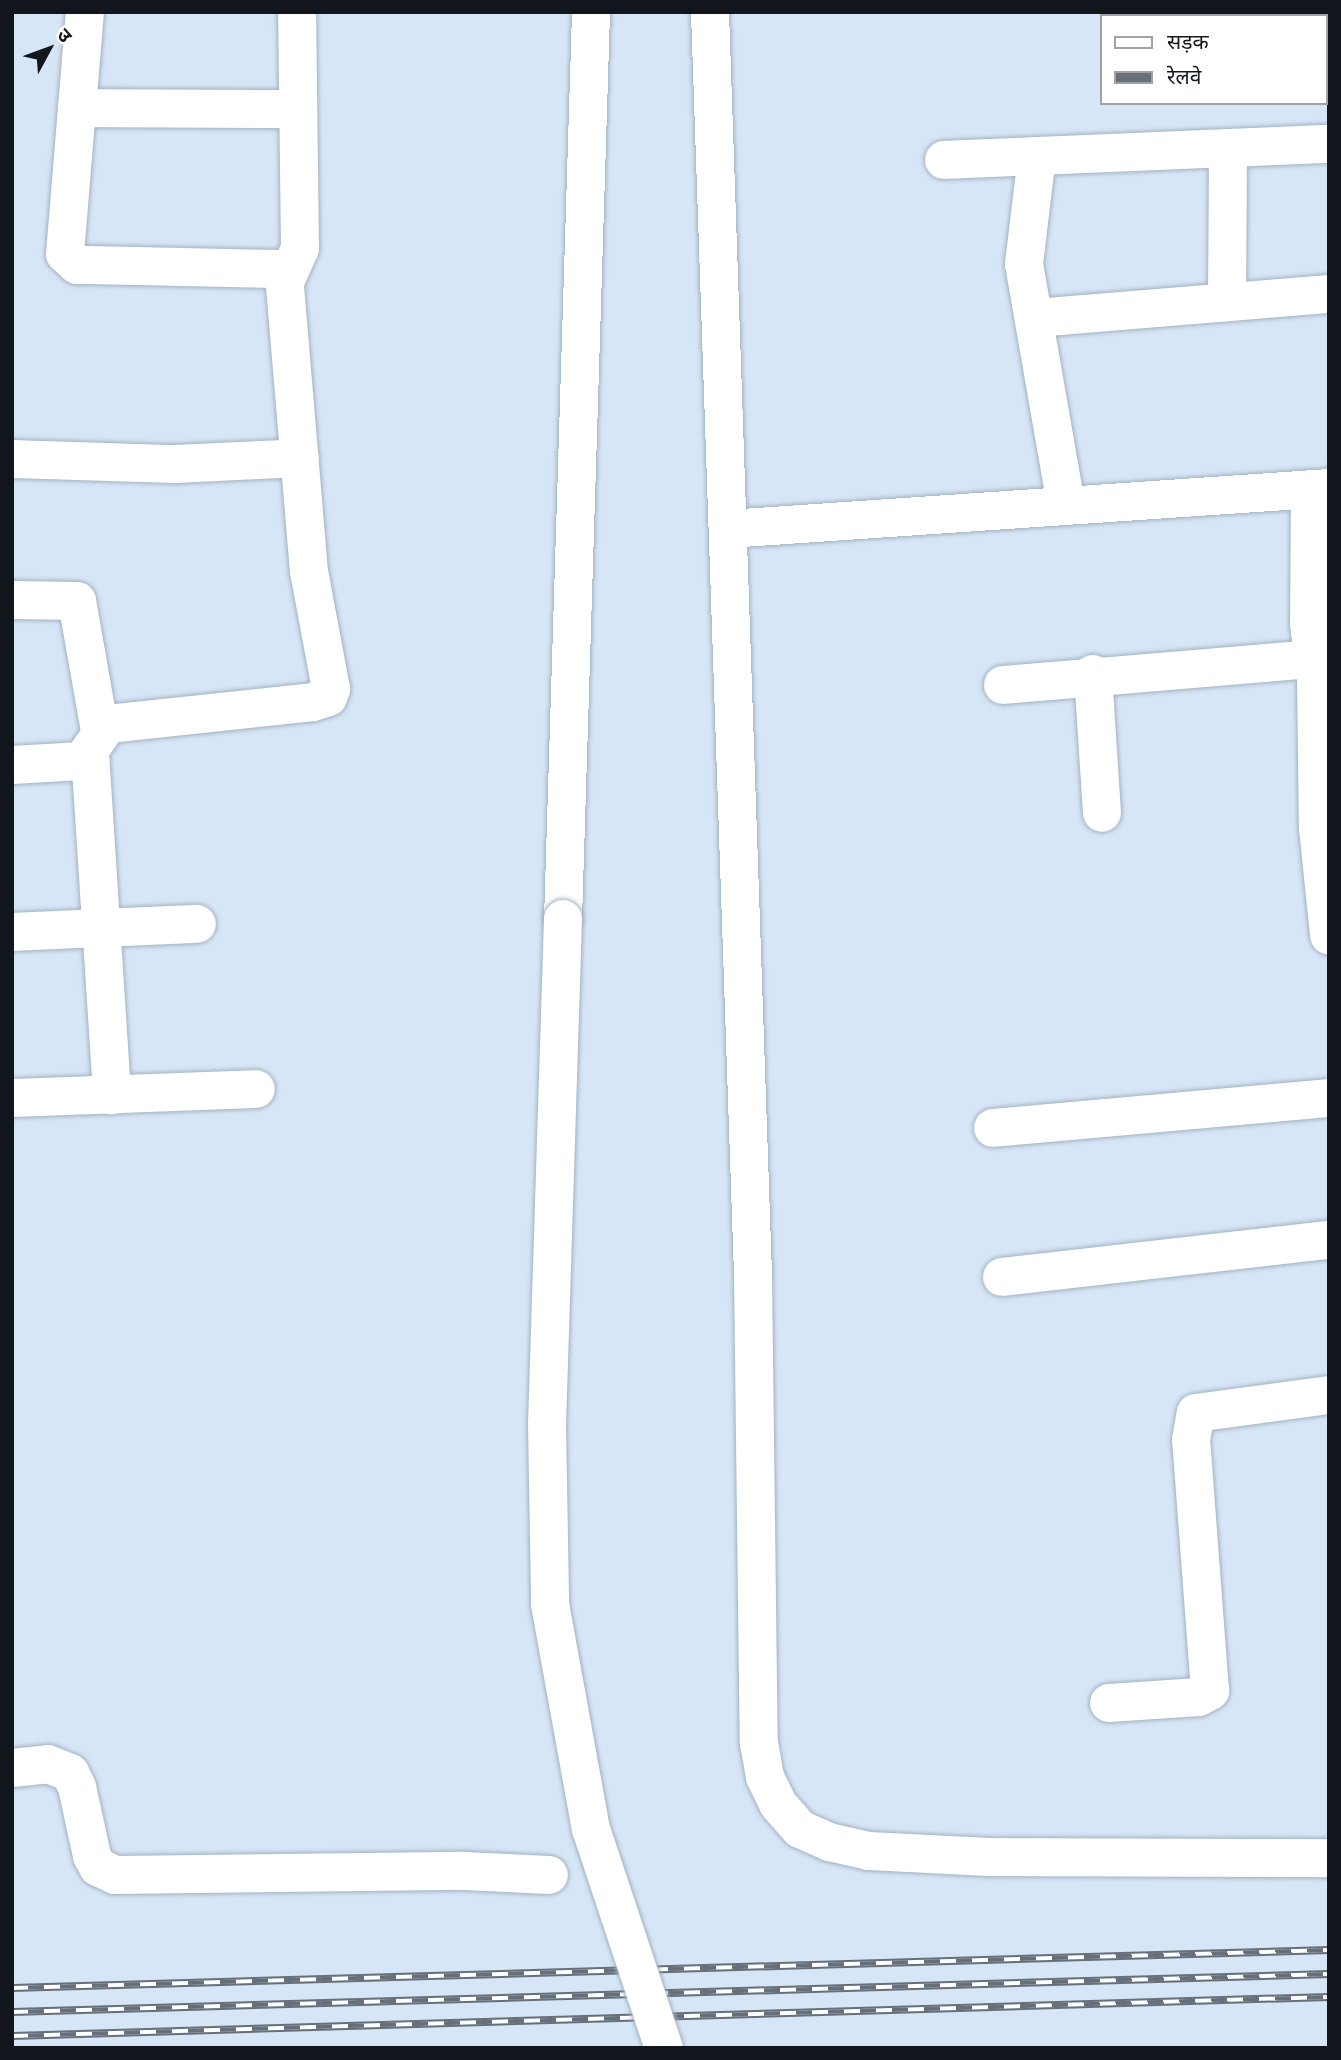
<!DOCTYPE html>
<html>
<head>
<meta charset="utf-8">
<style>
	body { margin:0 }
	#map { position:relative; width:1341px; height:2060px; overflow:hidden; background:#d7e6f7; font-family:"Exo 2","Noto Sans Devanagari",sans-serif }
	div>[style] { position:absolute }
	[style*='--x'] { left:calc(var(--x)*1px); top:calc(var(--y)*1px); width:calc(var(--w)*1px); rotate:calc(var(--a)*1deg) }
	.roads { filter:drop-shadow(0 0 2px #a3b2c2) drop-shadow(0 0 2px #a3b2c2) }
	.minor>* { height:38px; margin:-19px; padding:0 19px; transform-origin:19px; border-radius:19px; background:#fff }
	.rail>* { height:8px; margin-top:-4px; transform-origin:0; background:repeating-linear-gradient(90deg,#fff 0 16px,#666f7a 0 32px); box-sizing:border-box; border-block:2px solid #666f7a }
	.bridges { filter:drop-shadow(0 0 2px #a3b2c2) drop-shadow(0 0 2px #a3b2c2) }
	.minor-bridge>* { height:38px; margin:-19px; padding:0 19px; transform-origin:19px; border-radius:19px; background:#fff }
	span { translate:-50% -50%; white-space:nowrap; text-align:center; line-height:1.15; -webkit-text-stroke:7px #fff; paint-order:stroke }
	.frame { position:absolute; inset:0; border:14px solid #11161c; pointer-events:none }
	.legend { position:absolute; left:1100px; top:14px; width:228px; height:91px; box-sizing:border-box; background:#fff; border:2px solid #a0a2a4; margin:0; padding:9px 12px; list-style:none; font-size:21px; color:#11161c }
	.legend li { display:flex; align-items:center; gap:14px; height:35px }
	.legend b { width:35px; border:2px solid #a0a2a4 }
	.north { position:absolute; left:14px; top:14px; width:70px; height:70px; -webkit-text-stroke:5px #fff; paint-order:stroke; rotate:49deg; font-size:19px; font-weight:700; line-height:28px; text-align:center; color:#11161c }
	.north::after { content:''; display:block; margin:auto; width:24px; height:32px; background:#11161c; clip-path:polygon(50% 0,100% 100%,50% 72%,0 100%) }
</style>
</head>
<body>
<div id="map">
	<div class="roads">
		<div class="minor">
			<div style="--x:710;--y:12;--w:1264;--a:88.05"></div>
			<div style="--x:753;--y:1275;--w:468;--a:89.3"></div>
			<div style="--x:759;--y:1743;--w:35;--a:80"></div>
			<div style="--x:765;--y:1777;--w:30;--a:64"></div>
			<div style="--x:778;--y:1804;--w:33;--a:49"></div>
			<div style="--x:800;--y:1829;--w:32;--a:24"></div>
			<div style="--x:829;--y:1842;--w:41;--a:12.7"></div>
			<div style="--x:869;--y:1851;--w:120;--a:2.9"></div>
			<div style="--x:989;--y:1857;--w:340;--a:0.2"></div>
			<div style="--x:77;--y:108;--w:221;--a:0.3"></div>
			<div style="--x:1037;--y:156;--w:109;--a:96.9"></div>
			<div style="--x:1024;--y:264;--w:245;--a:80.1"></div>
			<div style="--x:944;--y:160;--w:385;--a:-2.4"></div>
			<div style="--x:285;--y:282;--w:36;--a:-66"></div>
			<div style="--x:300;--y:249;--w:237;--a:-90.7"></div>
			<div style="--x:1227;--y:301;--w:153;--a:-89.6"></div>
			<div style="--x:1036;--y:318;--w:294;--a:-4.7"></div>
			<div style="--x:12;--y:459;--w:163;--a:1.8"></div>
			<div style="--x:175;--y:464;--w:125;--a:-2.7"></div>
			<div style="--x:1310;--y:489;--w:135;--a:90.4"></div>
			<div style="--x:1309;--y:624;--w:51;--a:82.2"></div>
			<div style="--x:1316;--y:675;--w:153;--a:89.3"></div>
			<div style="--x:1318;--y:828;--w:108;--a:84.1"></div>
			<div style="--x:728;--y:529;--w:602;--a:-3.9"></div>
			<div style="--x:12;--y:600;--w:65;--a:0.9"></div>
			<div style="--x:77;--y:601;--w:132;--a:80"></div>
			<div style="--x:1093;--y:674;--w:139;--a:86.3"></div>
			<div style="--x:1003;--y:685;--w:311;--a:-4.8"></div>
			<div style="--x:90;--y:753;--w:343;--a:86.3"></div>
			<div style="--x:12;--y:765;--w:70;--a:-3.3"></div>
			<div style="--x:82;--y:761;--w:45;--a:-54.9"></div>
			<div style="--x:108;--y:724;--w:206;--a:-6.1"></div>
			<div style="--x:313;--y:702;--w:16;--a:-18"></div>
			<div style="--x:328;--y:697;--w:9;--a:-69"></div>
			<div style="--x:331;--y:689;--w:119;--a:-100.6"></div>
			<div style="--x:309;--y:572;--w:298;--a:-94.8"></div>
			<div style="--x:284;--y:275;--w:11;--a:-146"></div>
			<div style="--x:275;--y:269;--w:198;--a:-178.8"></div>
			<div style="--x:77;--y:265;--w:16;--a:-137"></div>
			<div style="--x:65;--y:254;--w:243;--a:-85.3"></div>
			<div style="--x:563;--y:919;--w:907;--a:-88.23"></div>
			<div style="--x:12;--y:932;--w:185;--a:-2.5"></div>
			<div style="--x:12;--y:1098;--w:244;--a:-2.1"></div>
			<div style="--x:993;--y:1128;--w:337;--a:-5.1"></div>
			<div style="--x:1002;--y:1277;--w:329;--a:-6.5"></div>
			<div style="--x:1109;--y:1703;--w:90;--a:-3.8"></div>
			<div style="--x:1199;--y:1697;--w:13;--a:-29"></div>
			<div style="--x:1210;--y:1691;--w:252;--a:-94.3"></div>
			<div style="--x:1191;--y:1440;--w:27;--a:-80"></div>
			<div style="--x:1196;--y:1413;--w:134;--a:-7.7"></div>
			<div style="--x:12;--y:1768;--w:36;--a:-6"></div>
			<div style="--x:48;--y:1764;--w:24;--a:22"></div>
			<div style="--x:70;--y:1773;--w:16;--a:63"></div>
			<div style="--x:77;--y:1787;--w:71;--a:77.7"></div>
			<div style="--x:92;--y:1856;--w:13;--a:61"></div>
			<div style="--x:98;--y:1867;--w:19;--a:25"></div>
			<div style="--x:115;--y:1875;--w:350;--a:-0.7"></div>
			<div style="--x:465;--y:1871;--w:84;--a:2.7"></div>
		</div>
	</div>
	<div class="rail">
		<div style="--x:12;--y:1988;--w:1318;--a:-1.65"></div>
		<div style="--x:12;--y:2012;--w:1318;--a:-1.65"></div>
		<div style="--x:12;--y:2036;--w:1318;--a:-1.7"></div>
	</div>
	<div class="bridges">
		<div class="minor-bridge">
			<div style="--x:563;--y:919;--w:505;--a:91.81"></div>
			<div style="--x:547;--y:1424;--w:180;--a:89"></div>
			<div style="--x:550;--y:1604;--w:229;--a:79.7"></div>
			<div style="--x:591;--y:1829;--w:231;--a:71.6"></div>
		</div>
	</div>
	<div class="frame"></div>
	<ul class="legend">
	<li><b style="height:9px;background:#fff"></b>सड़क</li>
	<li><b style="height:9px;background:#666f7a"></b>रेलवे</li>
	</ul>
	<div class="north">उ</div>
</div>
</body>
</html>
